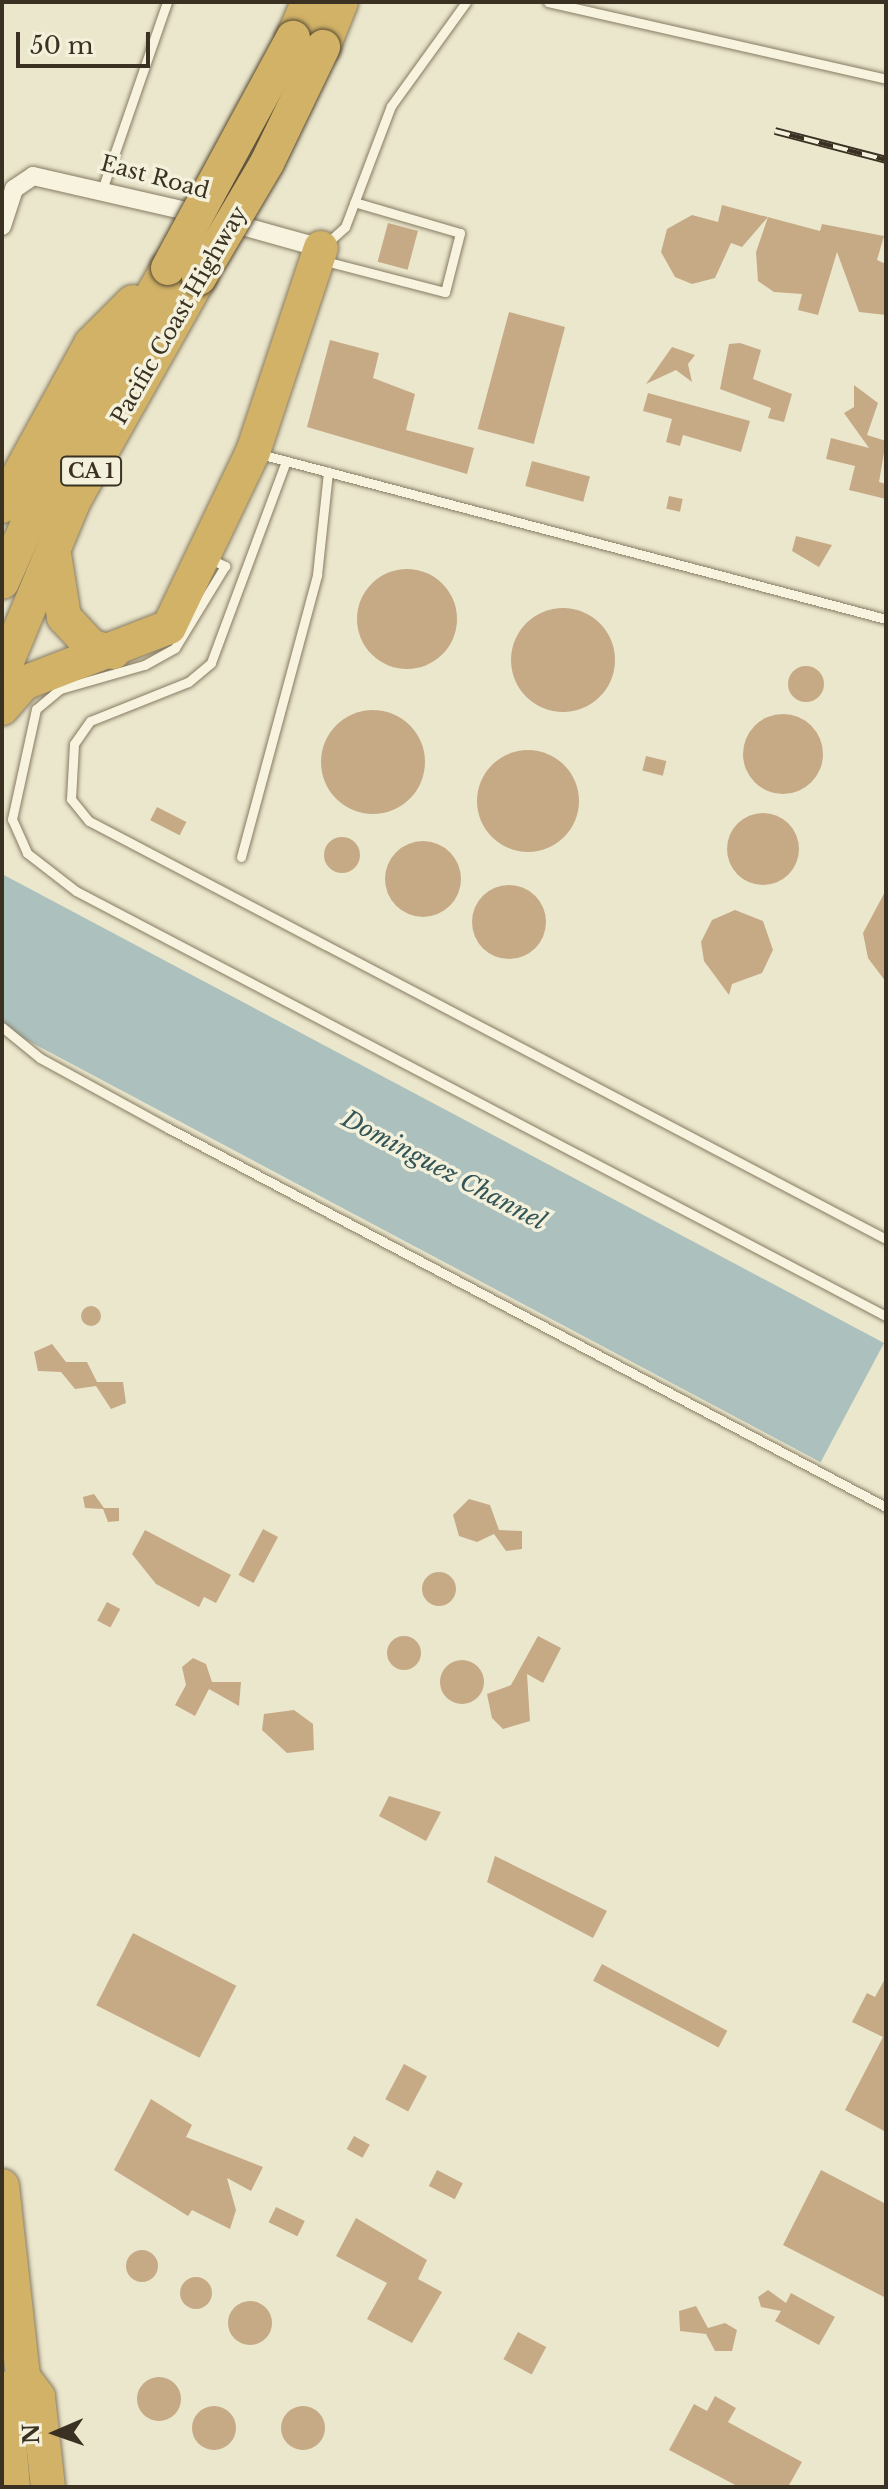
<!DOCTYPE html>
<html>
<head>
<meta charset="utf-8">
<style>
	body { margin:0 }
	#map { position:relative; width:888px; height:2489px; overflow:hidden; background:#ebe7cd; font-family:"Libre Baskerville",serif }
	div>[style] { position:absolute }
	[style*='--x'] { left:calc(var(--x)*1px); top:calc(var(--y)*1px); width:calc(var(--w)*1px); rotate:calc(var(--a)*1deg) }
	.water>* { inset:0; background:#acc1be; transform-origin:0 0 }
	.building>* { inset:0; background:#c6aa86; transform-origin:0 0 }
	.round { border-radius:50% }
	.roads { filter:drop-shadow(0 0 2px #877b62) drop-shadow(0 0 2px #877b62) }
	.lane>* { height:9px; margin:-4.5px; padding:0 4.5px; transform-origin:4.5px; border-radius:4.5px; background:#f7f3df }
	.street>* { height:18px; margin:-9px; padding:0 9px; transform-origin:9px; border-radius:9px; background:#f7f3df }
	.highway>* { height:34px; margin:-17px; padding:0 17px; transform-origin:17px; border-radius:17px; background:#d1b267 }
	.rail>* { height:8px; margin-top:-4px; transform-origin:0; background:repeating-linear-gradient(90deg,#f3f0db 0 15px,#3a3123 0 30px); box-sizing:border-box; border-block:2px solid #3a3123 }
	.bridges { filter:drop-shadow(0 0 2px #564935) drop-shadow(0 0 2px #564935) }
	.highway-bridge>* { height:34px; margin:-17px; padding:0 17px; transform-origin:17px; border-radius:17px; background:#d1b267 }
	span { translate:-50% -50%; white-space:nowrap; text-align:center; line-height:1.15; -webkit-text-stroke:7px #f3f0db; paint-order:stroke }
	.shield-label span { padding:2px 6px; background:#f3f0db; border:2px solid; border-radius:6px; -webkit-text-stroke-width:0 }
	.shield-label { font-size:20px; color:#3a3123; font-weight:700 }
	.street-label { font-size:22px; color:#3a3123 }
	.water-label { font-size:24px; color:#345558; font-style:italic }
	.frame { position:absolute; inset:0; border:4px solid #3a3123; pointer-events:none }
	.north { position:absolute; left:16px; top:2393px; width:80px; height:80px; -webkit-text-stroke:6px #f3f0db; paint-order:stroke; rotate:268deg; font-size:22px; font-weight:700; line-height:32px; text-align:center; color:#3a3123 }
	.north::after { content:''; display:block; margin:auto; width:28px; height:36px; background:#3a3123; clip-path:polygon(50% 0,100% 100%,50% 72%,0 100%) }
	.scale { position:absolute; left:16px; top:32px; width:134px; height:36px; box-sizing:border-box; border:4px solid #3a3123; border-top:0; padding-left:10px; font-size:24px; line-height:28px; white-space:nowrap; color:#3a3123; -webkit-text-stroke:6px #f3f0db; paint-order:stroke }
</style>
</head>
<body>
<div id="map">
	<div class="water">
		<div style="left:2px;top:874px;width:999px;height:135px;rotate:28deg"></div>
	</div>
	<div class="building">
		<div style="clip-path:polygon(722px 205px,820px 231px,822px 224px,884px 236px,877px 260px,886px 264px,886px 315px,859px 312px,837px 252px,818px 315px,798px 310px,802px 294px,774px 292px,758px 281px,756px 252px,768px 217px,742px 247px,731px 243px,715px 278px,692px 284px,675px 277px,661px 252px,667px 229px,692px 215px,718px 222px)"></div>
		<div style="left:388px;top:223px;width:31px;height:40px;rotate:15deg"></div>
		<div style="left:509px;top:312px;width:58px;height:121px;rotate:15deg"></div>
		<div style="clip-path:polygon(330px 340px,379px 353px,373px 378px,415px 394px,406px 430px,474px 448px,467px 474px,307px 427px)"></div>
		<div style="clip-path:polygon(740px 343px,761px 350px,753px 379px,792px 394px,784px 422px,768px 418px,771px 408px,720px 389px,729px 344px)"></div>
		<div style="clip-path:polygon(672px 347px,695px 355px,688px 364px,692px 382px,676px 370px,646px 384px)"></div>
		<div style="clip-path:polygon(854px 385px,878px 403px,867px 435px,886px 441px,879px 482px,886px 484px,886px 499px,849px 490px,855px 466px,826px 459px,831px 438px,869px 448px,844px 413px,854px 407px)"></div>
		<div style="clip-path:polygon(648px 393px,750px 421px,741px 452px,683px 435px,680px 446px,666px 442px,672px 419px,643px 411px)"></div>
		<div style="left:532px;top:461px;width:60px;height:26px;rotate:15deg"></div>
		<div style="left:669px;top:496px;width:14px;height:13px;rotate:12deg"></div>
		<div style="clip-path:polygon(796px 536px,832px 545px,819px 567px,792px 551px)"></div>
		<div class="round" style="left:357px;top:569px;width:100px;height:100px"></div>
		<div class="round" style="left:511px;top:608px;width:104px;height:104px"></div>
		<div class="round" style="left:788px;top:666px;width:36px;height:36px"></div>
		<div class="round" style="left:321px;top:710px;width:104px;height:104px"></div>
		<div class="round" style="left:743px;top:714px;width:80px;height:80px"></div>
		<div class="round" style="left:477px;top:750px;width:102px;height:102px"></div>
		<div style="left:646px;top:756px;width:21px;height:15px;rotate:14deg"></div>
		<div style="left:157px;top:807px;width:33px;height:15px;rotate:27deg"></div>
		<div class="round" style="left:727px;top:813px;width:72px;height:72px"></div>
		<div class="round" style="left:324px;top:837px;width:36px;height:36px"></div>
		<div class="round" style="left:385px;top:841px;width:76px;height:76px"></div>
		<div class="round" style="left:472px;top:885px;width:74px;height:74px"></div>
		<div style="clip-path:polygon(886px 890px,886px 982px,868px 958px,863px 933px)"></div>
		<div style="clip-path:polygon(735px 910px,763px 921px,773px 950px,762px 973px,732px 984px,729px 995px,704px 961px,701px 942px,712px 920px)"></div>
		<div class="round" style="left:81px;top:1306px;width:20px;height:20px"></div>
		<div style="clip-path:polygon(52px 1344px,66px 1362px,87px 1362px,97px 1382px,123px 1382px,126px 1403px,111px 1409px,96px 1386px,75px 1389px,61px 1372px,38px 1371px,34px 1352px)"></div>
		<div style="clip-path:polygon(94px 1494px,104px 1508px,119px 1508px,119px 1521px,108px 1522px,103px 1509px,85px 1508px,83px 1497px)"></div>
		<div style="clip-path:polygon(469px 1499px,490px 1505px,499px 1530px,522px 1531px,522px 1549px,506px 1551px,494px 1534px,477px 1542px,459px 1536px,453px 1515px)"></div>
		<div style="left:263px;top:1529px;width:17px;height:52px;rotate:28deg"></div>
		<div style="clip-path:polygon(145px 1530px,231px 1575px,216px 1603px,204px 1597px,199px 1607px,156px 1584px,132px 1554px)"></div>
		<div class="round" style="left:422px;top:1572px;width:34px;height:34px"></div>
		<div style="left:107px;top:1602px;width:15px;height:21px;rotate:28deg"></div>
		<div class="round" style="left:387px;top:1636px;width:34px;height:34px"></div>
		<div style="clip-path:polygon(538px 1636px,561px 1648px,543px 1683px,527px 1674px,530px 1721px,503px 1729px,492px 1718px,487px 1694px,511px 1685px)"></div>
		<div style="clip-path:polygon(193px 1658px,206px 1664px,212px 1682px,241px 1682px,239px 1706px,209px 1689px,195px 1716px,175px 1705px,186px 1685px,182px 1667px)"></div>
		<div class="round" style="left:440px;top:1660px;width:44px;height:44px"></div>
		<div style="clip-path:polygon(294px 1710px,313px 1724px,314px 1750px,287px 1753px,262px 1730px,264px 1714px)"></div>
		<div style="clip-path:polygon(389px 1796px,441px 1812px,426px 1841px,379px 1816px)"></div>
		<div style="clip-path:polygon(495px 1856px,607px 1911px,593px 1938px,487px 1882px)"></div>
		<div style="left:133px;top:1933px;width:116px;height:81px;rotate:27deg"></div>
		<div style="left:602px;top:1964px;width:142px;height:19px;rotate:28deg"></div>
		<div style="clip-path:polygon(886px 1977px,886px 2132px,845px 2110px,883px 2037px,852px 2022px,867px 1993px,875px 1997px)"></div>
		<div style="left:404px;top:2064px;width:26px;height:40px;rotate:28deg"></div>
		<div style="clip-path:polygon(151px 2099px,192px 2125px,186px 2137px,263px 2167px,251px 2191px,227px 2178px,236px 2210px,230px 2229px,192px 2210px,188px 2216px,114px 2170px)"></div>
		<div style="left:354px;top:2136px;width:18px;height:15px;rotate:29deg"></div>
		<div style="left:437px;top:2170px;width:29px;height:18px;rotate:27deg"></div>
		<div style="clip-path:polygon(821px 2170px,886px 2204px,886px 2298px,783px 2245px)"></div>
		<div style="left:276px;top:2207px;width:32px;height:17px;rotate:26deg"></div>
		<div style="clip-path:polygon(356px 2218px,427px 2260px,418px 2279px,442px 2292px,412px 2343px,367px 2319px,387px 2283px,336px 2256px)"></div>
		<div class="round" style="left:126px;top:2250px;width:32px;height:32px"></div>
		<div class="round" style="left:180px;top:2277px;width:32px;height:32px"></div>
		<div style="clip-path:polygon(768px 2290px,786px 2303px,791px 2293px,835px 2317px,819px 2345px,775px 2321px,781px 2311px,761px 2307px,758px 2297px)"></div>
		<div class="round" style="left:228px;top:2301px;width:44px;height:44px"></div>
		<div style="clip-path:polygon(696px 2306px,708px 2328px,725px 2323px,737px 2330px,732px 2351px,715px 2351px,706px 2334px,680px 2331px,679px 2311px)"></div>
		<div style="left:518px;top:2332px;width:32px;height:31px;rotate:28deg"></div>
		<div class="round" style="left:137px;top:2377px;width:44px;height:44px"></div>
		<div style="clip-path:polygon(715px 2396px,736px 2408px,728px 2422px,802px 2462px,788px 2487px,739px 2487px,669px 2450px,694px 2404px,707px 2411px)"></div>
		<div class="round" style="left:281px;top:2406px;width:44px;height:44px"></div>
		<div class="round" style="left:192px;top:2406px;width:44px;height:44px"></div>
	</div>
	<div class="roads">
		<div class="lane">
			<div style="--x:548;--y:2;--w:347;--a:12.8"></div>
			<div style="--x:103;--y:187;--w:196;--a:-70.9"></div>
			<div style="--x:325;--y:245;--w:27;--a:-42"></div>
			<div style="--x:345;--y:227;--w:129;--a:-69.2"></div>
			<div style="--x:391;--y:106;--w:128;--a:-54.2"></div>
			<div style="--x:325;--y:261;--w:124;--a:14.5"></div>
			<div style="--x:445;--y:292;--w:61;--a:-75.7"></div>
			<div style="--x:460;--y:233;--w:110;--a:-163.7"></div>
			<div style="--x:260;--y:454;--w:647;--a:14.77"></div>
			<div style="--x:286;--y:461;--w:215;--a:110.4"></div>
			<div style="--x:211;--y:663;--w:30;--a:140"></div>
			<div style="--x:188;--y:682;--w:105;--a:158.3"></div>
			<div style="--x:90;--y:721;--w:28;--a:125"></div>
			<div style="--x:74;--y:744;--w:55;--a:93.1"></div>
			<div style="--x:71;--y:799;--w:28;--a:51"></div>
			<div style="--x:89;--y:821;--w:900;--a:27.68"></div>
			<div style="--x:210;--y:559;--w:17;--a:25"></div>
			<div style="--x:225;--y:566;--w:96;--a:121.4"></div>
			<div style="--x:175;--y:648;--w:35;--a:151"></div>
			<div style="--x:144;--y:665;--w:87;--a:164.1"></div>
			<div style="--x:60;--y:689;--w:31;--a:140"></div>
			<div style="--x:36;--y:709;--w:113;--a:102.3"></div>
			<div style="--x:12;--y:819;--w:37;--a:66"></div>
			<div style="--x:27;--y:853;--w:62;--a:37.8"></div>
			<div style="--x:76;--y:891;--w:915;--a:27.69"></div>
			<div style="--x:241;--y:857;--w:292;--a:-74.9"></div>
			<div style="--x:317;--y:575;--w:104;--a:-83.9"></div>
			<div style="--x:2;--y:1027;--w:49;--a:39.2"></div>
			<div style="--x:40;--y:1058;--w:146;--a:28.7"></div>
			<div style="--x:168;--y:1128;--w:812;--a:27.83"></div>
		</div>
		<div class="street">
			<div style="--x:228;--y:222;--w:97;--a:15.6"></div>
			<div style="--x:2;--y:226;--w:39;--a:-72"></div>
			<div style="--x:14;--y:189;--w:23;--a:-34"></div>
			<div style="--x:33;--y:176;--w:174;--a:12.9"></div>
		</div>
		<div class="highway">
			<div style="--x:293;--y:38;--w:39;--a:-67"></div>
			<div style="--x:323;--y:47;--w:48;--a:-68.2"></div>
			<div style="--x:2;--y:506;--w:185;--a:-61.2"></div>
			<div style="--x:91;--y:344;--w:59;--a:-45"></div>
			<div style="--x:54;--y:554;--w:64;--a:81"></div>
			<div style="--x:64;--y:617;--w:41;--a:47"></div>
			<div style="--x:92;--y:647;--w:22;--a:13"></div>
			<div style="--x:2;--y:582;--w:106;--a:-66.1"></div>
			<div style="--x:45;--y:485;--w:249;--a:-60.5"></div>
			<div style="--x:2;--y:673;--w:187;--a:-67.4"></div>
			<div style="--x:74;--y:500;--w:255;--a:-60.6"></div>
			<div style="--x:2;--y:708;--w:33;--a:-49"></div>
			<div style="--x:24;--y:683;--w:155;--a:-21.1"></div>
			<div style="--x:169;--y:627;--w:194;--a:-64.4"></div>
			<div style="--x:253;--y:452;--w:215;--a:-71.6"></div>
			<div style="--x:2;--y:2186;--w:192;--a:83.7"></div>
			<div style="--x:23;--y:2377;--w:25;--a:53"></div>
			<div style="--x:38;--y:2397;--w:91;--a:83.7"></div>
			<div style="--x:13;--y:2487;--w:90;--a:-95.1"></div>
			<div style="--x:5;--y:2397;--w:27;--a:-48"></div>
		</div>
	</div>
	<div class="rail">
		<div style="--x:775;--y:131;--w:115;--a:14.6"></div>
	</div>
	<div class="bridges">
		<div class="highway-bridge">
			<div style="--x:168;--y:268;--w:262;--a:-61.5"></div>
			<div style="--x:199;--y:278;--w:134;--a:-59.4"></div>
			<div style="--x:267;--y:163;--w:129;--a:-64.2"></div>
		</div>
	</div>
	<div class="shield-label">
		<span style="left:91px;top:471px">CA 1</span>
	</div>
	<div class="street-label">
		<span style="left:155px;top:177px;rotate:15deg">East Road</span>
		<span style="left:179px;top:315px;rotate:-60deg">Pacific Coast Highway</span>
	</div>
	<div class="water-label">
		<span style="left:444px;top:1170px;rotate:28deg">Dominguez Channel</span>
	</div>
	<div class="frame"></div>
	<div class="north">N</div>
	<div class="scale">50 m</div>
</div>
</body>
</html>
